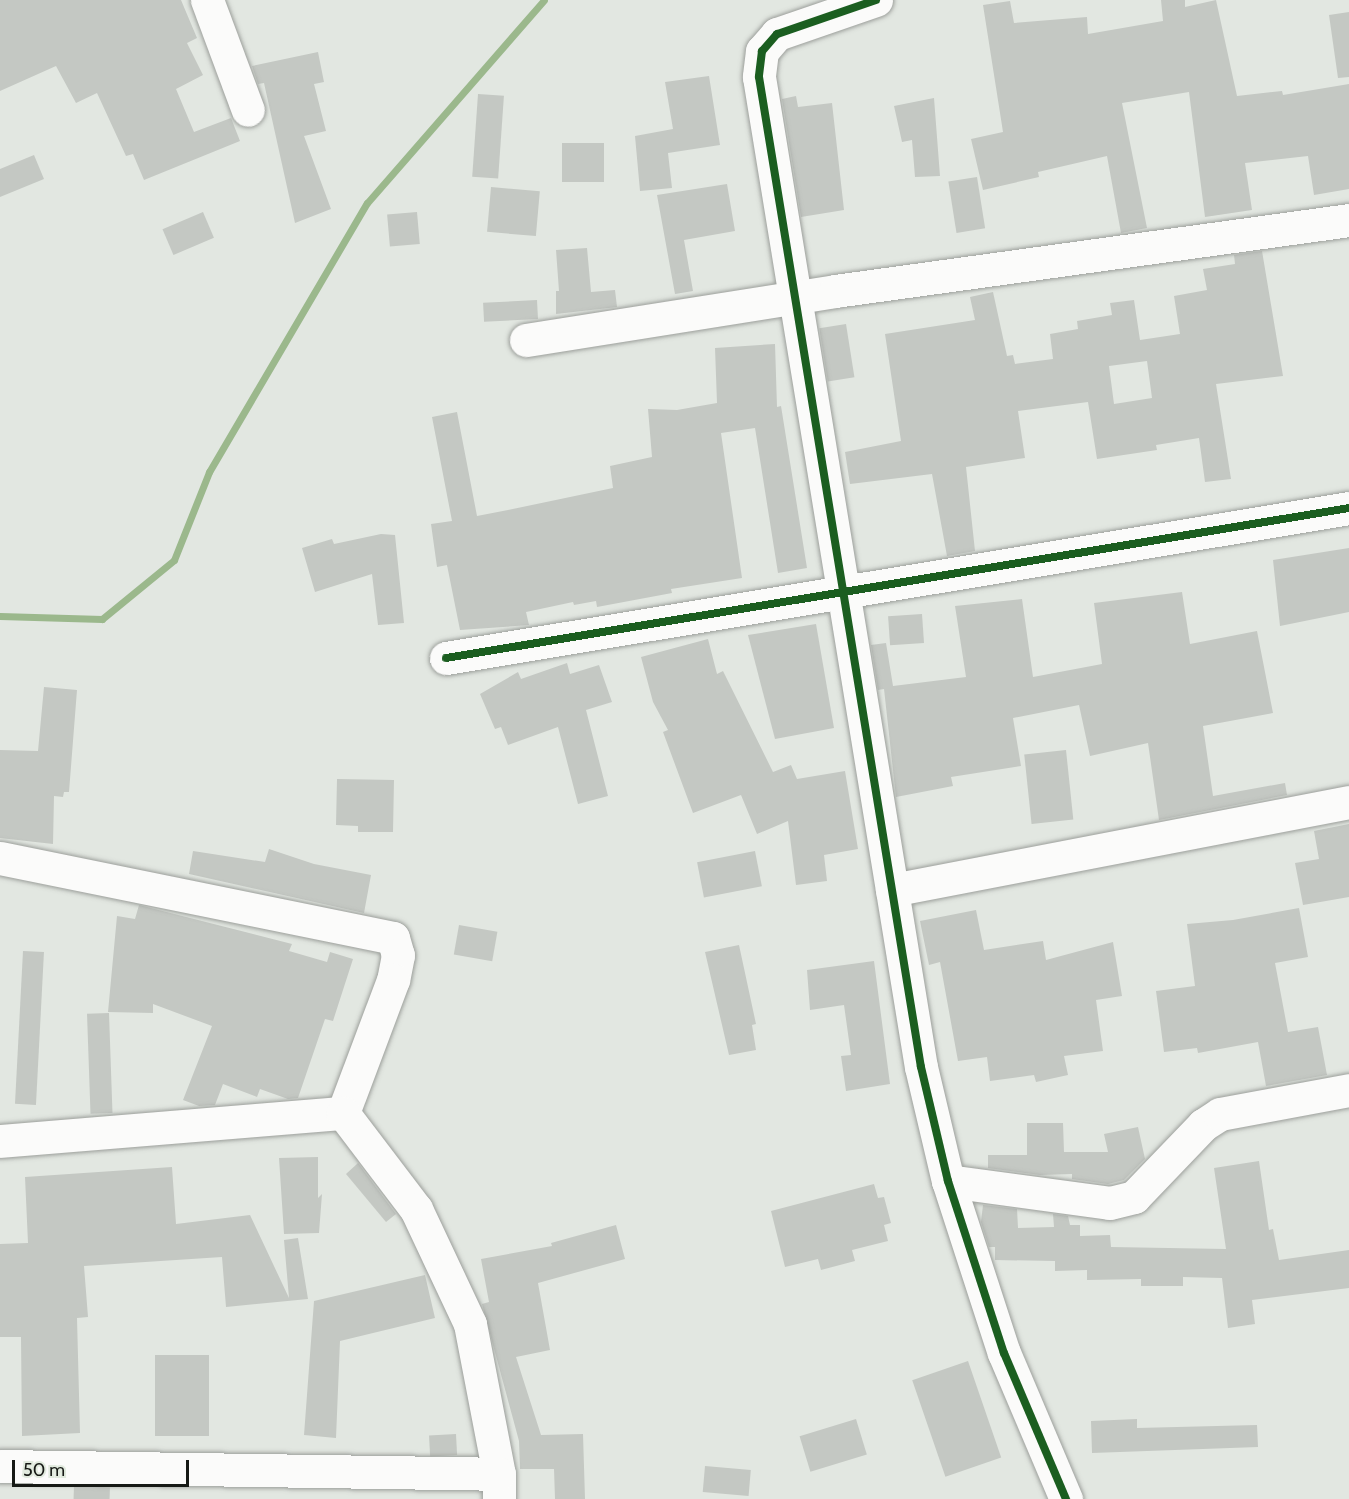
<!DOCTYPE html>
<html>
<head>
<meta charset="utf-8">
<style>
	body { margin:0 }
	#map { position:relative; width:1349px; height:1499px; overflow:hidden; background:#e2e7e1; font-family:Cabin,sans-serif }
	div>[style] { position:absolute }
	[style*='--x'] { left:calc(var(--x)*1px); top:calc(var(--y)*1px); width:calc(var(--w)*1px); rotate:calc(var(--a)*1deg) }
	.stream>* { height:7px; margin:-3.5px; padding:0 3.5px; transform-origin:3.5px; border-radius:3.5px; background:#9bb88c }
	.building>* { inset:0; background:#c4c8c3; transform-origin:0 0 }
	.roads { filter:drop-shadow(0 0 2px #9c9f9b) drop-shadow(0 0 2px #9c9f9b) }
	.minor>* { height:33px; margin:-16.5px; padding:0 16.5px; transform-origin:16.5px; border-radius:16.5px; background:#fbfbfa }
	.cycleway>* { height:8px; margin:-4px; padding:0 4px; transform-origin:4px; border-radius:4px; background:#1b5e20 }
	span { translate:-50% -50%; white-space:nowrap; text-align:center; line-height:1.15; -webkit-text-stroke:6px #e1eade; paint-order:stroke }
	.scale { position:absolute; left:12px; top:1460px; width:177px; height:27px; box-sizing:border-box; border:3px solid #161915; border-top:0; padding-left:8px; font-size:18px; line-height:21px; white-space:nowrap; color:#161915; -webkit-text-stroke:4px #e1eade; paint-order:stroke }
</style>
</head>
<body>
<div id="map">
	<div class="stream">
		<div style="--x:0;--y:616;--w:102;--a:1.7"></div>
		<div style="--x:102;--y:619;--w:93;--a:-39.3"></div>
		<div style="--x:174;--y:560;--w:95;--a:-68.3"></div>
		<div style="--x:209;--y:472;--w:312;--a:-59.6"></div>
		<div style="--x:367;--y:203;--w:269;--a:-48.9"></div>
	</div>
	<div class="building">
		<div style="clip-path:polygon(0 0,181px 0,197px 38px,187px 43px,203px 75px,176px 89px,194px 132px,231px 118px,240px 141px,144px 180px,133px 154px,126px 156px,97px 93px,76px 103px,56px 66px,0 91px)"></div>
		<div style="clip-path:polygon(1161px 0,1185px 0,1185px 7px,1216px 0,1237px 96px,1282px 91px,1283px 95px,1349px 84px,1349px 189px,1314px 195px,1308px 156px,1245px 163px,1252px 210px,1205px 217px,1189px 92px,1122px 103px,1147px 228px,1121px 233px,1107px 156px,1038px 172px,1039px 177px,983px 190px,971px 139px,1003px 132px,983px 5px,1010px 1px,1014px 23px,1087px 17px,1088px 34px,1163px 21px)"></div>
		<div style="clip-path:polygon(1349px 12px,1349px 77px,1338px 78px,1329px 15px)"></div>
		<div style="clip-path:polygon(318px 52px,324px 82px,314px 84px,326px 131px,304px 136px,331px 209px,295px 223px,264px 83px,258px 84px,252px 66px)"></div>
		<div style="clip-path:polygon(709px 76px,720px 145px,668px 153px,672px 188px,640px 191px,635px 136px,673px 129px,665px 82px)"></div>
		<div style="left:478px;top:94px;width:26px;height:83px;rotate:4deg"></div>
		<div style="clip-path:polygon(796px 96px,798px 107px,832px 103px,844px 210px,801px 217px,782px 99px)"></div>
		<div style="clip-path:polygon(934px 98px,940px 176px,915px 177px,912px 140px,902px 142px,894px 106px)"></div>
		<div style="left:562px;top:143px;width:42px;height:39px"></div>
		<div style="clip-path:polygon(34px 155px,44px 179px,0 197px,0 169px)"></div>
		<div style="left:977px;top:177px;width:52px;height:29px;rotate:81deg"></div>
		<div style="clip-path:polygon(727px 184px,735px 231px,684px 240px,693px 291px,675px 294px,657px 195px)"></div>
		<div style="left:491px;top:187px;width:49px;height:45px;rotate:5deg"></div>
		<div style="left:203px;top:212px;width:28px;height:44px;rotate:67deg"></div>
		<div style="left:417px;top:212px;width:32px;height:30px;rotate:85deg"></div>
		<div style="clip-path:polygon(587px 248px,591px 292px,615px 290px,617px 307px,556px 314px,556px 291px,559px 291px,556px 250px)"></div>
		<div style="clip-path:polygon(evenodd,1262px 251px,1283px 376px,1216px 384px,1231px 479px,1205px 482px,1199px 438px,1156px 445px,1157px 450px,1097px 459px,1088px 402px,1018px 411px,1025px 458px,966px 467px,975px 551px,947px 556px,932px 474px,850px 484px,845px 452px,901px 441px,885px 334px,975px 320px,970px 297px,993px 292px,1007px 356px,1013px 355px,1015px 364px,1053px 359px,1050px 334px,1078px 329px,1077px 321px,1112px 315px,1110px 303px,1134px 300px,1140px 340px,1180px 334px,1174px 296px,1207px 290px,1203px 269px,1235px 264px,1234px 255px,1262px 251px,1147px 361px,1152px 398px,1114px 404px,1109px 366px,1147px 361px)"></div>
		<div style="left:537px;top:300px;width:19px;height:54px;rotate:87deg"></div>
		<div style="left:846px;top:324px;width:54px;height:27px;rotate:81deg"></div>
		<div style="clip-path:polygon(775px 344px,777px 407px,781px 406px,807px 568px,778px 573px,755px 428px,721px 433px,742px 578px,671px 589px,672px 593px,597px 607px,596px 601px,574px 605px,573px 602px,526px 612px,529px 625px,460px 630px,447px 565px,437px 567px,431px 524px,452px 521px,432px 417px,457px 412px,477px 516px,508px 510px,613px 488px,610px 466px,652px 457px,648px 409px,677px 410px,717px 403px,715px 348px)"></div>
		<div style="clip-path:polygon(381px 534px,395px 535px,404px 623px,378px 625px,372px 574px,315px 592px,302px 548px,332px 539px,334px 544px)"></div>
		<div style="clip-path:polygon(1349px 548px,1349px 612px,1280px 626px,1273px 560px)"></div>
		<div style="clip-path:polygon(1182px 592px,1190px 644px,1257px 631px,1273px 713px,1203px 726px,1213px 796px,1285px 783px,1287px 795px,1159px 820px,1148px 743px,1090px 756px,1079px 705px,1013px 718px,1021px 766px,951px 777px,953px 786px,896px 797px,884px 689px,878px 690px,871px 645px,886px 643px,893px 686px,966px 677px,955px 606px,1022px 599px,1033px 677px,1102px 664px,1094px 603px)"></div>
		<div style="left:922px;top:614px;width:29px;height:34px;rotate:86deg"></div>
		<div style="clip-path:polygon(816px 624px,834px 728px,775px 739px,748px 635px)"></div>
		<div style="clip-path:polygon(708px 639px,717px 674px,723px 671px,773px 772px,791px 765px,797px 779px,845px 771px,858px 849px,824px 855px,827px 881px,796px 885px,788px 821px,757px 834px,741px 795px,693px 813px,663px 732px,668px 730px,653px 702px,641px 657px)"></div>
		<div style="clip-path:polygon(567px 663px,570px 674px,599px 665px,612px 702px,586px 710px,608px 796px,578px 804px,558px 727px,508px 745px,501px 727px,495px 729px,480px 694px,518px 672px,521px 679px)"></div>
		<div style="clip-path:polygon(44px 687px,77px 690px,69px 792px,64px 792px,63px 797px,54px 796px,53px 844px,0 838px,0 750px,38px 751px)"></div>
		<div style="left:1066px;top:750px;width:70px;height:42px;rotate:84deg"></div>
		<div style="clip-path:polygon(337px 779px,394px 780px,393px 832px,358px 832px,358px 826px,336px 825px)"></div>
		<div style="clip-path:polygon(1349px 824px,1349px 897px,1303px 905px,1295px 863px,1319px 859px,1314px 831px)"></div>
		<div style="clip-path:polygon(269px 849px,314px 864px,371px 875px,364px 913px,189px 874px,193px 851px,265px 862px)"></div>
		<div style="left:755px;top:851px;width:36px;height:59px;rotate:79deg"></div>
		<div style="clip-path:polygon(139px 905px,292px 944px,289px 951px,327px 962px,330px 952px,353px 959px,333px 1021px,325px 1019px,298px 1098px,288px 1099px,260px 1089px,257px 1097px,223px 1084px,215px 1105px,199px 1106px,183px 1100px,212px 1026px,153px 1004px,153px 1013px,108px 1012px,117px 916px,135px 919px)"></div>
		<div style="clip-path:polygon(1299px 908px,1308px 957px,1275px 963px,1288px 1032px,1318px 1027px,1327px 1075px,1266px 1086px,1258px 1042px,1198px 1053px,1197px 1048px,1164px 1052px,1156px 991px,1195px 986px,1187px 924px,1233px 920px)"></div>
		<div style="clip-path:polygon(976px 910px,984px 950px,1043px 941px,1046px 960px,1113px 942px,1122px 996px,1096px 1000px,1103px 1051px,1064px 1056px,1068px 1075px,1036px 1082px,1034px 1075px,990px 1081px,987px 1057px,958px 1061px,940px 962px,929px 965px,920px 921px)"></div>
		<div style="left:459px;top:925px;width:39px;height:30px;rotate:10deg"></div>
		<div style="clip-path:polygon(739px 945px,756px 1024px,752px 1025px,756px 1050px,729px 1055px,705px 952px)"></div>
		<div style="left:23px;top:951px;width:21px;height:153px;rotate:3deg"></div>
		<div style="clip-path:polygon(874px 961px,890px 1084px,846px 1091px,841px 1056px,851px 1055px,844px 1005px,810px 1010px,807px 970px)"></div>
		<div style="left:109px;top:1013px;width:100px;height:22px;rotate:88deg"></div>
		<div style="clip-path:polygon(1027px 1123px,1063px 1123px,1064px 1152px,1108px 1152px,1104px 1134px,1138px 1127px,1145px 1159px,1124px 1180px,1108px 1184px,1072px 1179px,1072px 1174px,1040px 1175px,988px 1168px,988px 1155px,1027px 1155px)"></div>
		<div style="clip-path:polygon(318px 1157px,318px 1198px,322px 1194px,319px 1233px,284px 1234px,279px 1158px)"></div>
		<div style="clip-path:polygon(1259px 1161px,1269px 1230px,1273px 1229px,1279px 1260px,1349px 1250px,1349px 1288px,1252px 1300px,1255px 1324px,1228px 1328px,1222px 1278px,1183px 1277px,1183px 1286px,1141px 1286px,1141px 1279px,1087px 1280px,1087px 1270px,1055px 1271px,1055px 1261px,995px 1260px,995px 1247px,989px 1247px,981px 1222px,983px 1205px,1017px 1209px,1018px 1228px,1054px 1227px,1053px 1214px,1068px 1216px,1070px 1225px,1080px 1225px,1080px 1236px,1110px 1235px,1111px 1247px,1226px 1249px,1214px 1168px)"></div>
		<div style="clip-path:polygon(358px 1163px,396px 1214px,386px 1222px,346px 1174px)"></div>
		<div style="clip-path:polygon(172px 1167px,176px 1224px,250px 1215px,289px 1298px,284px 1240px,298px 1238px,308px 1299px,226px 1307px,222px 1257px,84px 1266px,88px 1317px,77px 1318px,80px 1433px,22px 1436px,21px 1337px,0 1337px,0 1244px,28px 1243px,25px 1177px)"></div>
		<div style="clip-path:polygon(874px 1184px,878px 1198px,884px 1197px,891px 1223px,884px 1225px,888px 1241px,852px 1250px,855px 1261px,821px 1270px,818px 1259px,785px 1267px,771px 1211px)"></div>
		<div style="clip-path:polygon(616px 1225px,625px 1259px,538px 1283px,550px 1350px,516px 1357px,541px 1435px,583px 1434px,585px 1499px,555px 1499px,554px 1469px,520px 1469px,519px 1441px,482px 1304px,489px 1302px,481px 1259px,552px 1246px,551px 1243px)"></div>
		<div style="clip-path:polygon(425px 1275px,435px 1318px,340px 1341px,336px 1438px,304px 1435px,314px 1301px)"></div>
		<div style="left:155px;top:1355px;width:54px;height:81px"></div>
		<div style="left:968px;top:1361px;width:102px;height:59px;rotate:71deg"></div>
		<div style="left:856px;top:1419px;width:37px;height:59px;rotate:73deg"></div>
		<div style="clip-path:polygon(1137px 1419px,1137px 1428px,1257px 1425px,1258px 1447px,1092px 1453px,1091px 1421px)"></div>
		<div style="left:456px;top:1434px;width:21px;height:27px;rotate:87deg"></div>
		<div style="left:705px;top:1466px;width:46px;height:26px;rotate:5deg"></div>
		<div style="left:74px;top:1486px;width:36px;height:13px;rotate:2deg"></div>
	</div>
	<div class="roads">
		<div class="minor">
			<div style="--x:207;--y:0;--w:117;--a:69.6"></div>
			<div style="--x:876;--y:0;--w:105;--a:161"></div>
			<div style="--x:777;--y:34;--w:23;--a:131"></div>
			<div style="--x:762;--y:51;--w:26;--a:97"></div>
			<div style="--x:759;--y:77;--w:1003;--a:80.71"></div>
			<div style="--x:921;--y:1067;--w:117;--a:76.7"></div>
			<div style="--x:948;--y:1181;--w:181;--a:72"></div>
			<div style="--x:1004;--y:1353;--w:159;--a:67"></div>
			<div style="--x:526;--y:340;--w:313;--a:-9"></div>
			<div style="--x:835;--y:291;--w:519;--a:-7.86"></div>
			<div style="--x:446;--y:658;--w:915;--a:-9.43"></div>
			<div style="--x:0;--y:858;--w:401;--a:11.5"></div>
			<div style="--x:393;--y:938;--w:18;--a:74"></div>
			<div style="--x:398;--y:955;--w:25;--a:101"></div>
			<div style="--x:393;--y:980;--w:142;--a:110.6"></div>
			<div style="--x:892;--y:890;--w:465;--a:-10.9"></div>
			<div style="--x:0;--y:1141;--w:344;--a:-4.7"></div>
			<div style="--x:343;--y:1113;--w:121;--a:52.8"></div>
			<div style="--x:416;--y:1209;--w:127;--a:64.8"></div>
			<div style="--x:470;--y:1324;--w:153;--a:79.1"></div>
			<div style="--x:499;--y:1474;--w:25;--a:90"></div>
			<div style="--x:948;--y:1181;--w:163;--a:7.7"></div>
			<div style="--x:1110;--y:1203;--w:25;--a:-14"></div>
			<div style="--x:1134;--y:1197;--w:100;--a:-46.2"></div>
			<div style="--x:1203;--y:1125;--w:20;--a:-33"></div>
			<div style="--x:1220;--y:1114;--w:131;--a:-10.5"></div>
			<div style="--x:0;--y:1466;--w:499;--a:0.9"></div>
		</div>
	</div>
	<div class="cycleway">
		<div style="--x:876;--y:0;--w:105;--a:161"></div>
		<div style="--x:777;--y:34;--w:23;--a:131"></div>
		<div style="--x:762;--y:51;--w:26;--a:97"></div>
		<div style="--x:759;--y:77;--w:1003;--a:80.71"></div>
		<div style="--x:921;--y:1067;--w:117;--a:76.7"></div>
		<div style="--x:948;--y:1181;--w:181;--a:72"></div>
		<div style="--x:1004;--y:1353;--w:159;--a:67"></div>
		<div style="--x:446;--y:658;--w:915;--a:-9.43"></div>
	</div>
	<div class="scale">50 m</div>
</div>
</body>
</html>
